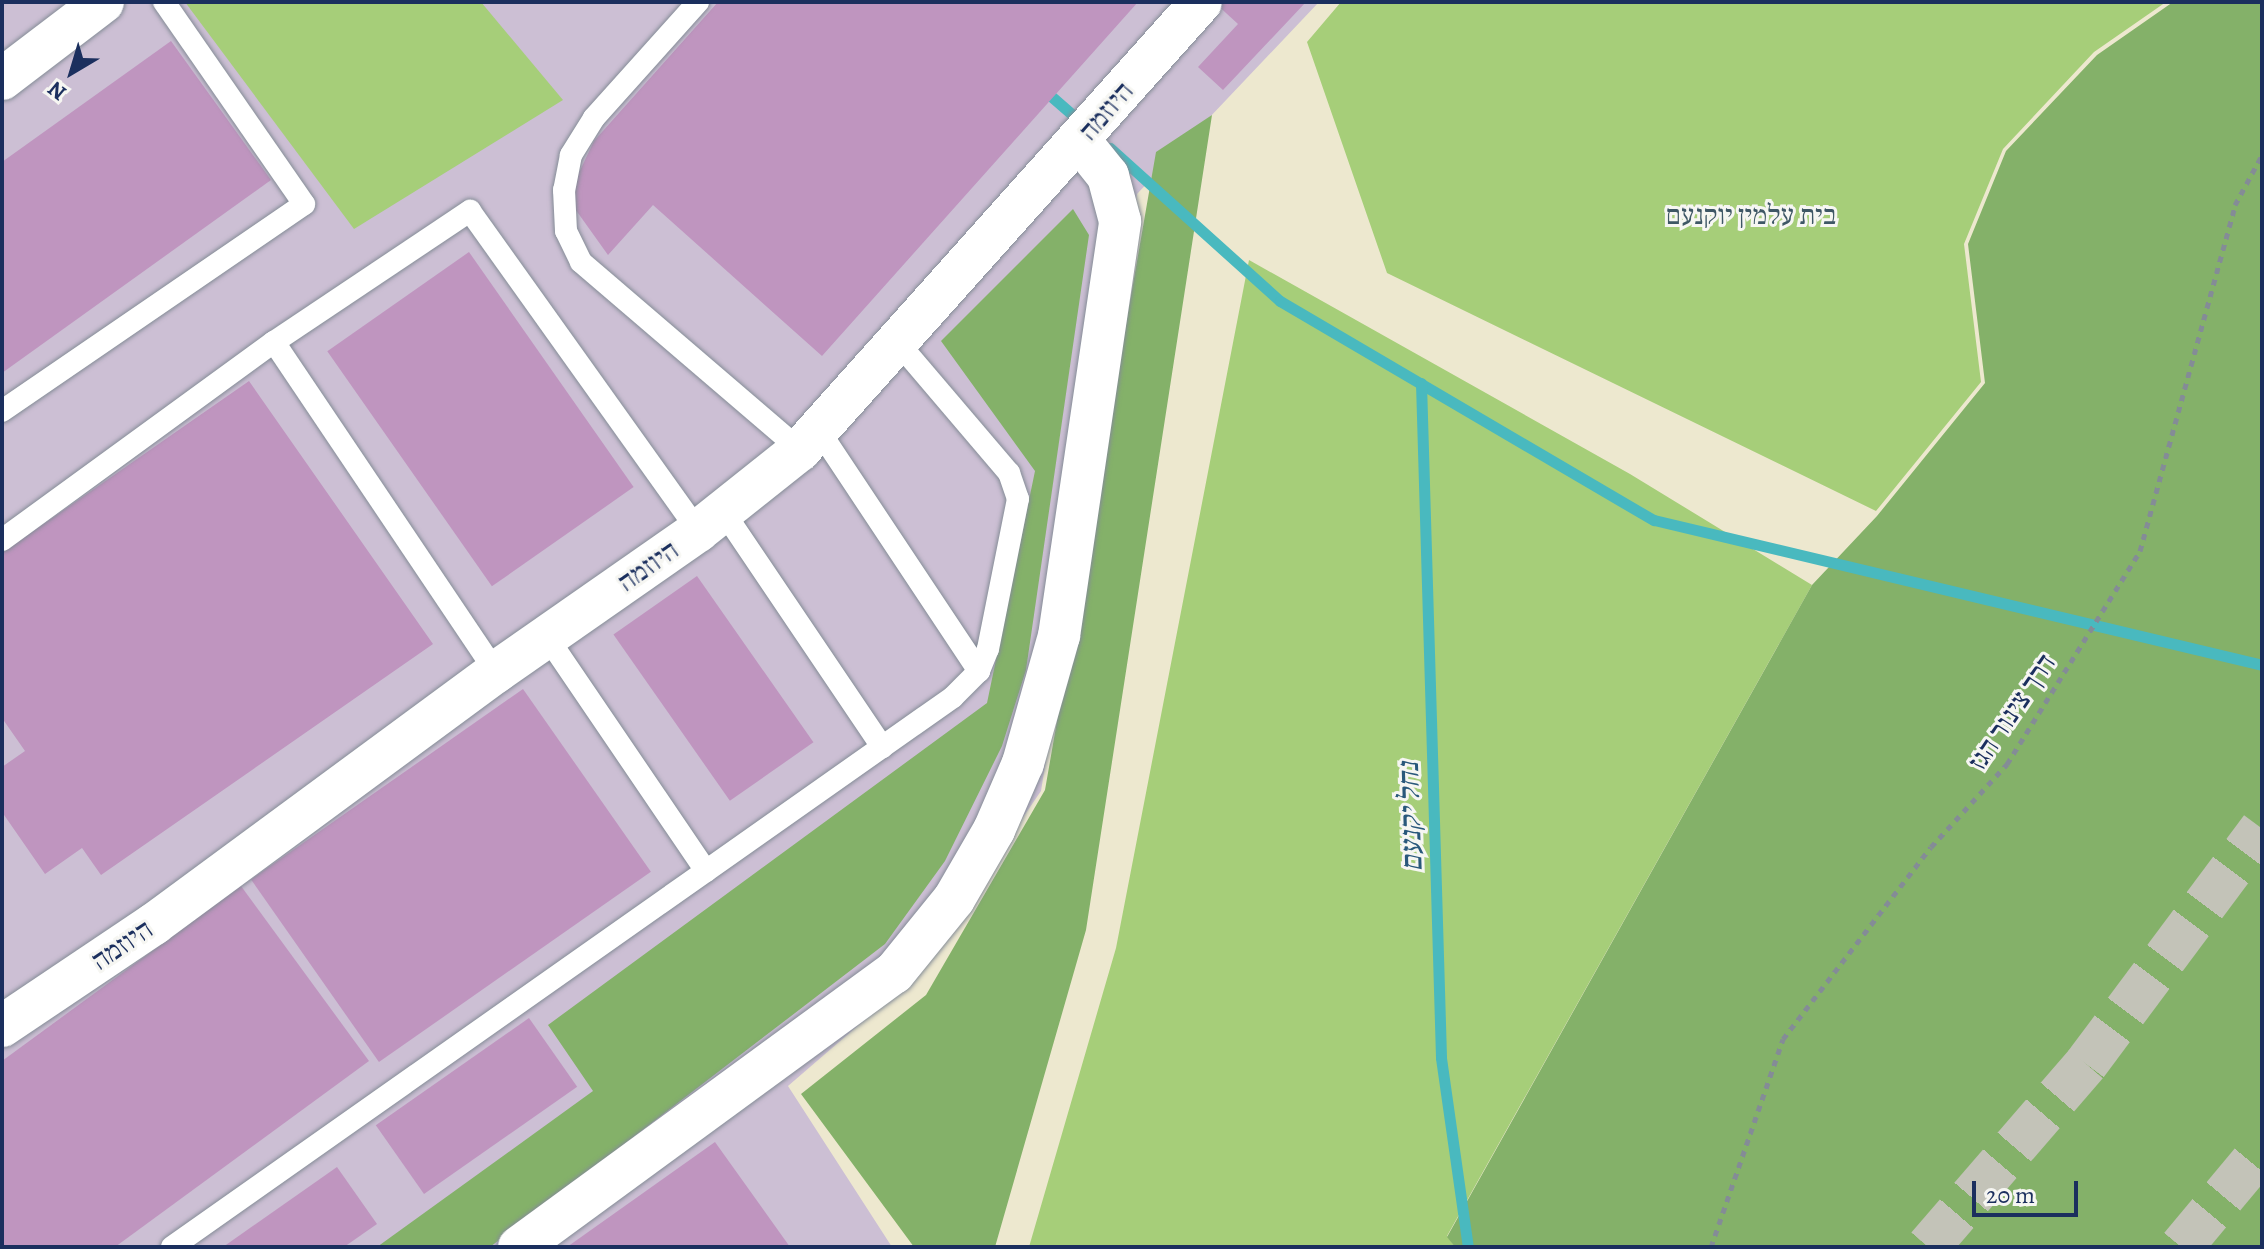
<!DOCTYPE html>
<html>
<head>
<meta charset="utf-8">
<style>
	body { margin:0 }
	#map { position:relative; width:2264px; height:1249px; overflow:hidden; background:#ede8cf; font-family:Alegreya,"Frank Ruhl Libre",serif }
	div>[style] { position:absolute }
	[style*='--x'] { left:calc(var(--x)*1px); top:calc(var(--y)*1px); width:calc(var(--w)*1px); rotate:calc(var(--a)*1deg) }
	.industrial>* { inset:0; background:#ccbfd4 }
	.green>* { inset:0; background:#a6ce79 }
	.forest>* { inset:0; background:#84b169 }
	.stream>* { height:11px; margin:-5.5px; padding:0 5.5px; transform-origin:5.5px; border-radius:5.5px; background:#49b9bf }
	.building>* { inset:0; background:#bf95bf; transform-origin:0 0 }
	.motorway-tunnel>* { height:44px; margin-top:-22px; transform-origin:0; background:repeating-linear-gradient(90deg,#c3c3b8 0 44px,transparent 0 66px) }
	.path>* { height:5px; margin-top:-2.5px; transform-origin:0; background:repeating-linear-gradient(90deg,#848c96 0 6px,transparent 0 12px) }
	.roads { filter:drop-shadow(0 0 2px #848c96) drop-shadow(0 0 2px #848c96) }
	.service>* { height:22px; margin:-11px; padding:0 11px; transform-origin:11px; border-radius:11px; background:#fff }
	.minor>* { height:42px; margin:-21px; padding:0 21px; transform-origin:21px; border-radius:21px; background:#fff }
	span { translate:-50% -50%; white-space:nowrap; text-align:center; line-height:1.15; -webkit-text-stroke:6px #f6f6f2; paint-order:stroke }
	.street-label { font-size:28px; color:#1b2f5e }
	.park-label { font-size:28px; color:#3e5765 }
	.water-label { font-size:30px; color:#29587b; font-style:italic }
	.frame { position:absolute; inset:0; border:4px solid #1b2f5e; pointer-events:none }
	.north { position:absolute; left:32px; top:32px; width:80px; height:80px; -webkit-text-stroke:6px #f6f6f2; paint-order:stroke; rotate:218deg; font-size:22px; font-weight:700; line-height:32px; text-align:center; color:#1b2f5e }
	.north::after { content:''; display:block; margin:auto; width:28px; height:36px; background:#1b2f5e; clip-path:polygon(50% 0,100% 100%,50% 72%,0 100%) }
	.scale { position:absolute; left:1972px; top:1181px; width:106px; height:36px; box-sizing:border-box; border:4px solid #1b2f5e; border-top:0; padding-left:10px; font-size:24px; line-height:28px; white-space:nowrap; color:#1b2f5e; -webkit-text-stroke:6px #f6f6f2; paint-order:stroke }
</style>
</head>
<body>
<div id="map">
	<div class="industrial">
		<div style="clip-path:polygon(2px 2px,1319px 2px,1137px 194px,1041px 791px,912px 979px,788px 1086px,892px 1247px,2px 1247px)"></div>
	</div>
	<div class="green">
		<div style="clip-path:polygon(185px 2px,481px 2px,563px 100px,354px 229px)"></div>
		<div style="clip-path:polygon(1341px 2px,2166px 2px,2094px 52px,2003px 149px,1964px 244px,1981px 382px,1876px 511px,1387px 273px,1307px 42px)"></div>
		<div style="clip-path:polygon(1249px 260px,1630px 474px,1812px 585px,1447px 1236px,1455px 1247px,1029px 1247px,1116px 948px)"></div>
	</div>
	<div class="forest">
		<div style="clip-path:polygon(2173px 2px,2262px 2px,2262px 1247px,1455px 1247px,1447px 1237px,1812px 585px,1877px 516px,1985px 383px,1968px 244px,2006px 151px,2097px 55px)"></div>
		<div style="clip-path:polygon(1212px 115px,1086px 930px,995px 1247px,914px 1247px,801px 1094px,926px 995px,1045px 790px,1156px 152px)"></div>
		<div style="clip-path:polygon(1073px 209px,1089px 235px,1026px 670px,1002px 746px,945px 861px,885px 944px,490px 1247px,377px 1247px,593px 1091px,548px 1025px,987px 703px,1035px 471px,941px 341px)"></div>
	</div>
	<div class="stream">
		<div style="--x:1044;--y:90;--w:50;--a:41"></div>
		<div style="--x:1110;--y:148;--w:229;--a:42"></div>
		<div style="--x:1280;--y:301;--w:433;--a:30.4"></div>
		<div style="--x:1654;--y:520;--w:625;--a:13.41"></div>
		<div style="--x:1421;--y:383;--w:675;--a:88.3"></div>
		<div style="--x:1441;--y:1058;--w:191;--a:81.9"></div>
	</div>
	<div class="building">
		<div style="clip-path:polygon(718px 2px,1138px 2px,822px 356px,653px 205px,608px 255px,573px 206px,575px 181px,594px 141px)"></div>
		<div style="clip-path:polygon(1214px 2px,1306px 2px,1223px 90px,1198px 67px,1238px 24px)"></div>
		<div style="clip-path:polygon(171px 41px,271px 180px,2px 373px,2px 162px)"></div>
		<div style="left:469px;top:252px;width:287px;height:173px;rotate:55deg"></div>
		<div style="clip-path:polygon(249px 381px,433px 644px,101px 875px,82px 848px,45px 874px,2px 812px,2px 767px,25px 751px,2px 718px,2px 553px)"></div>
		<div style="left:697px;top:576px;width:203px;height:102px;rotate:55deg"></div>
		<div style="left:523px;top:689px;width:223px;height:332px;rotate:55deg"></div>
		<div style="clip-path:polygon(241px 886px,369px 1061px,115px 1247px,2px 1247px,2px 1061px)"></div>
		<div style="left:529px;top:1018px;width:84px;height:187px;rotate:55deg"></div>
		<div style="clip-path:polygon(715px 1142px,790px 1247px,567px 1247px)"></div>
		<div style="clip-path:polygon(337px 1167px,377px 1224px,344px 1247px,223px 1247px)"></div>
	</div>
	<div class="motorway-tunnel">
		<div style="--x:1928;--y:1247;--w:242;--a:-49.2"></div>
		<div style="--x:2086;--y:1064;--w:294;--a:-53.3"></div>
		<div style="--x:2181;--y:1247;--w:126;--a:-50.1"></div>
	</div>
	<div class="path">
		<div style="--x:1711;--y:1247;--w:220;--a:-70.9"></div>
		<div style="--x:1783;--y:1039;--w:242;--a:-52.4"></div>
		<div style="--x:1931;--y:847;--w:113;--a:-47.5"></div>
		<div style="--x:2007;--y:764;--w:251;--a:-58"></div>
		<div style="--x:2140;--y:551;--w:359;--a:-74.6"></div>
		<div style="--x:2235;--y:205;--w:57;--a:-61.6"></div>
	</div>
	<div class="roads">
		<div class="service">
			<div style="--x:698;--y:2;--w:156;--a:131.9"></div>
			<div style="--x:594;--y:118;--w:44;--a:121.9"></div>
			<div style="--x:571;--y:155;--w:36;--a:101"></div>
			<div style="--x:564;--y:190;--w:41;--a:87.2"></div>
			<div style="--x:566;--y:231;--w:34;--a:64"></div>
			<div style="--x:581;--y:262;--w:289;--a:40.6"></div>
			<div style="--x:274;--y:342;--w:398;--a:56.1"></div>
			<div style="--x:2;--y:411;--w:366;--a:-34.4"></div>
			<div style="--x:304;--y:204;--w:246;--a:-124.7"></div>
			<div style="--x:818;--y:429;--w:291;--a:56.4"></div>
			<div style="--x:723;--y:511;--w:285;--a:56"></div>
			<div style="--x:2;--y:540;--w:336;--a:-36.1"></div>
			<div style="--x:274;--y:342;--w:236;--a:-33.8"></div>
			<div style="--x:470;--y:211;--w:393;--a:54.5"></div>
			<div style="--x:547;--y:637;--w:283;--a:55.8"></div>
			<div style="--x:172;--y:1247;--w:955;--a:-35.15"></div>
			<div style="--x:953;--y:697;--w:37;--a:-45"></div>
			<div style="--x:979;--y:671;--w:24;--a:-68"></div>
			<div style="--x:988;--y:649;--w:153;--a:-78.7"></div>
			<div style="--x:1018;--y:499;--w:28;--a:-109"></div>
			<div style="--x:1009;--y:473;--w:175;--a:-130.4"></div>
		</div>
		<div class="minor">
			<div style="--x:2;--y:79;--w:127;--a:-37.3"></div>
			<div style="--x:2;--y:1026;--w:183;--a:-33.9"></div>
			<div style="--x:154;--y:924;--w:425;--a:-36.4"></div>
			<div style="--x:496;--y:672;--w:246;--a:-34.9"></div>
			<div style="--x:698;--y:531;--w:130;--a:-38.5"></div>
			<div style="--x:800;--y:450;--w:601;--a:-48.17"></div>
			<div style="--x:519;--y:1247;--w:464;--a:-36.2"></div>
			<div style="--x:894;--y:973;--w:95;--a:-51"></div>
			<div style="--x:954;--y:899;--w:80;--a:-59.9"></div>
			<div style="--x:994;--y:830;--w:73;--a:-66.6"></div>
			<div style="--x:1023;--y:763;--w:132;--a:-74.2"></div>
			<div style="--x:1059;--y:636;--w:419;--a:-81.6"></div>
			<div style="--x:1120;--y:221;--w:47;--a:-104.9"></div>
			<div style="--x:1108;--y:176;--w:45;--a:-128.7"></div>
		</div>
	</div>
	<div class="street-label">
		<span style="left:1106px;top:111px;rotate:-49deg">היוזמה</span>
		<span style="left:648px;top:566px;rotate:-35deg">היוזמה</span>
		<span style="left:2012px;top:712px;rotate:-56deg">דרך צינור הגז</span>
		<span style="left:122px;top:945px;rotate:-34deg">היוזמה</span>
	</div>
	<div class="park-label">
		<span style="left:1751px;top:215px">בית עלמין יוקנעם</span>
	</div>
	<div class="water-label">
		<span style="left:1410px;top:817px;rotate:-92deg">נחל יקנעם</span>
	</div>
	<div class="frame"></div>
	<div class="north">N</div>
	<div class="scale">20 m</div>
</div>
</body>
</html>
